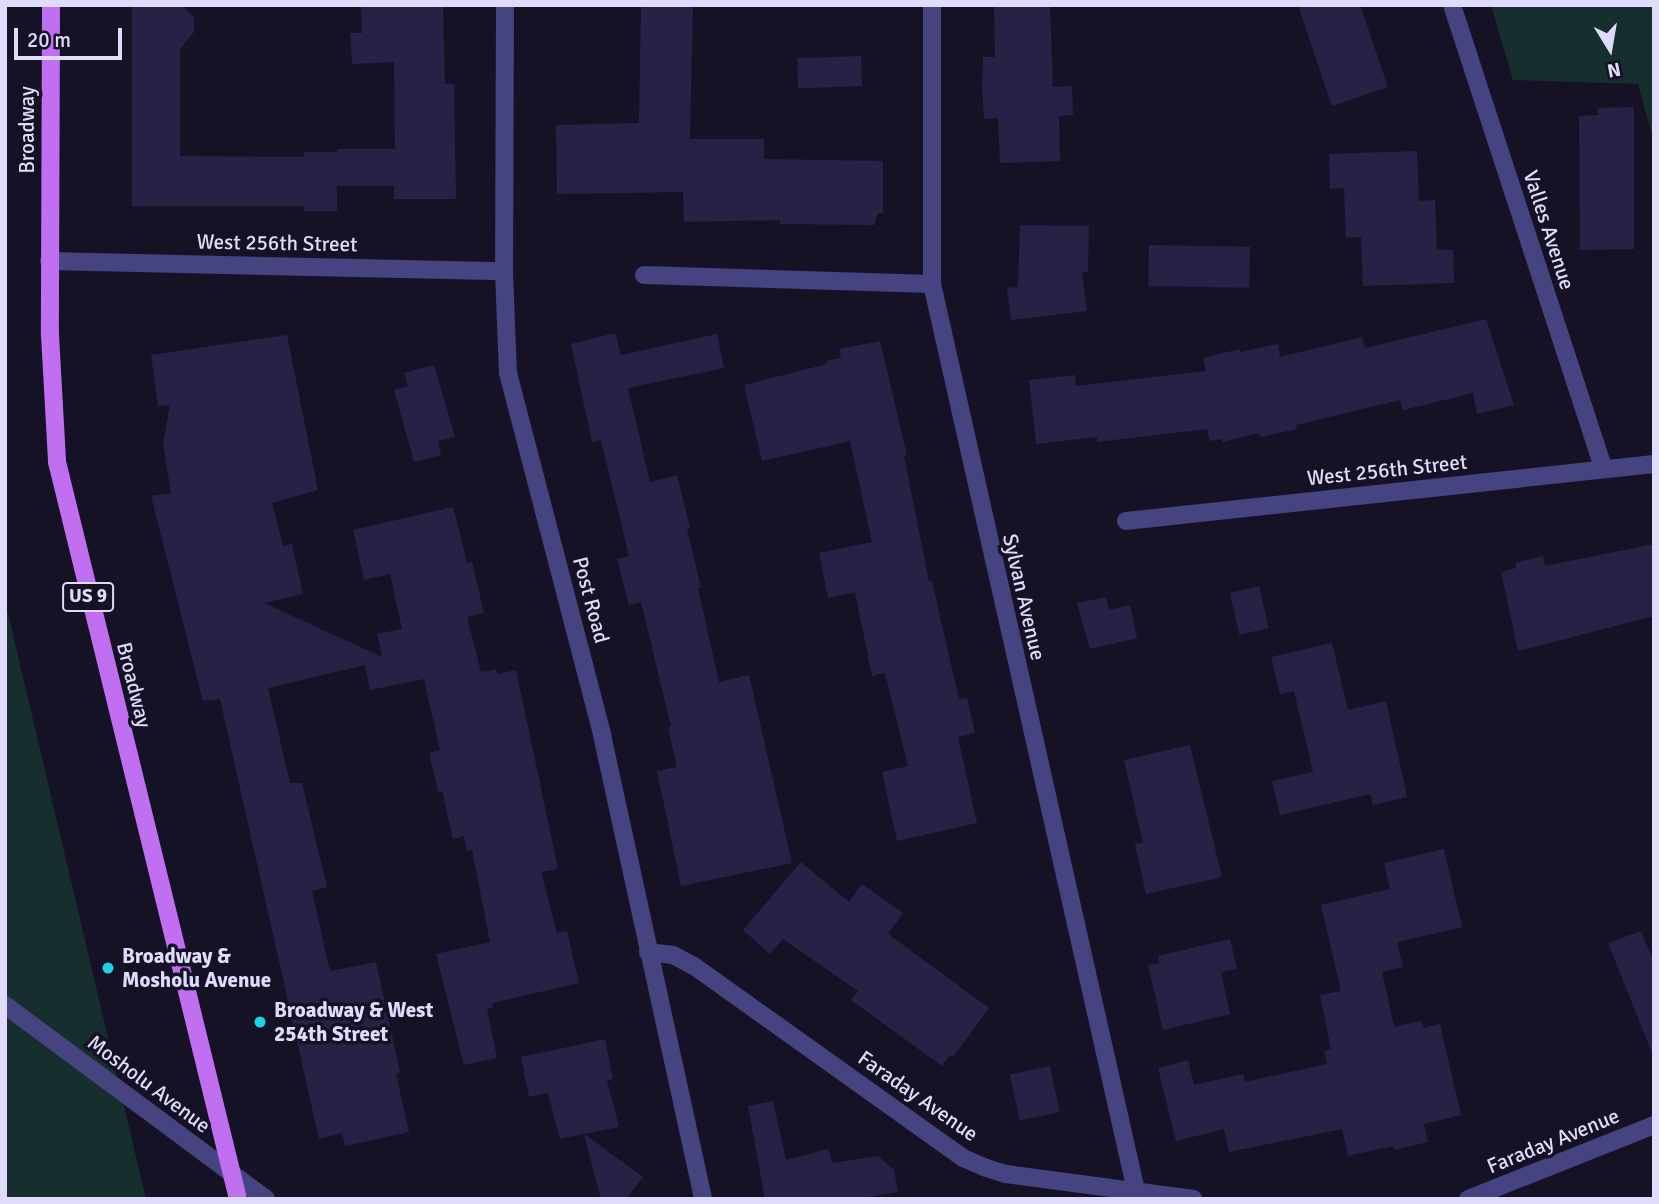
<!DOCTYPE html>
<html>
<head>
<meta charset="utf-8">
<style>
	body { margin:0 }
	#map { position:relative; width:1659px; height:1204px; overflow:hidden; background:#161226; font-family:Signika,sans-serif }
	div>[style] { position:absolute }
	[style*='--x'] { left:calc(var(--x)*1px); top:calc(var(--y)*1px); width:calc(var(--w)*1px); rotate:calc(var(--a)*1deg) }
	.green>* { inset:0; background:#162f2e }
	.building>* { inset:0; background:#282145; transform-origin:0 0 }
	.minor>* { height:18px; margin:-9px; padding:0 9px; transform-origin:9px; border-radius:9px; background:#454380 }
	.major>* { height:18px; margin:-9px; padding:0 9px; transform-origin:9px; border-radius:9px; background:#bf6fef }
	.dots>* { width:19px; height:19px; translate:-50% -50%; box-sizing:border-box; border:4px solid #161226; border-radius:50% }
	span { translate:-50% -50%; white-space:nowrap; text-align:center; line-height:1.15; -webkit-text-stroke:7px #161226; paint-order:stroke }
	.shield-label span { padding:2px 5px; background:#161226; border:2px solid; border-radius:5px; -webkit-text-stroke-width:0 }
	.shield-label { font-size:19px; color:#dfdbfb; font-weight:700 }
	.street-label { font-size:21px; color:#dfdbfb }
	.poi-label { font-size:21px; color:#dfdbfb; font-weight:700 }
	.left { translate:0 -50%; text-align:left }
	.frame { position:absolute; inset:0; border:7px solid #dfdbfb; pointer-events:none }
	.north { position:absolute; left:1575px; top:14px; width:70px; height:70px; -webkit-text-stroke:5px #161226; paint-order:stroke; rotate:169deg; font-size:19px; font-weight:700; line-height:28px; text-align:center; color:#dfdbfb }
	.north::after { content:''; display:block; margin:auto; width:24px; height:32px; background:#dfdbfb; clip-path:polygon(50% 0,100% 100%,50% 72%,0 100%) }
	.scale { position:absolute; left:14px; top:28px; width:108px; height:32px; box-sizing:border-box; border:4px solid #dfdbfb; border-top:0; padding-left:9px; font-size:21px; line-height:24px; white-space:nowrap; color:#dfdbfb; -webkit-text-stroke:5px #161226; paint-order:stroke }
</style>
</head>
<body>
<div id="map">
	<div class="green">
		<div style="clip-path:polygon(1491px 5px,1654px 5px,1654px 142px,1638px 84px,1513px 80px)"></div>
		<div style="clip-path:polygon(5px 601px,146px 1199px,5px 1199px)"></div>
	</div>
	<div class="building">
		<div style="clip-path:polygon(132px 5px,181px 5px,194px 17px,194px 32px,180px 49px,180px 156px,304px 157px,304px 152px,337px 152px,337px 149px,395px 149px,394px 62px,352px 64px,350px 33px,362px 33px,361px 5px,443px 5px,445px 84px,454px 84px,456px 199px,394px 199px,394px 186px,337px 186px,337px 211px,303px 211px,304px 206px,132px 206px)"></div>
		<div style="clip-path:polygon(641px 5px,693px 5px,690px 139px,764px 139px,764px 159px,883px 161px,883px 213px,878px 213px,874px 225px,780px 224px,780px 220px,684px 222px,683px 192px,557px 194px,556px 125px,639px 123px)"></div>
		<div style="clip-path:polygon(994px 5px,1050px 5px,1053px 87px,1072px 86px,1073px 115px,1059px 116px,1060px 161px,1000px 163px,998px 118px,984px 119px,982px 88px,983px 57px,995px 57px)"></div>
		<div style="clip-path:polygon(1298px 5px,1360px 5px,1388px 87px,1332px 106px)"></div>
		<div style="left:861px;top:56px;width:30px;height:64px;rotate:88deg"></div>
		<div style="clip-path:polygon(1634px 107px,1634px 249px,1580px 250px,1579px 116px,1598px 115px,1598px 108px)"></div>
		<div style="clip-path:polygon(1417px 151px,1419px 201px,1435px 200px,1437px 250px,1453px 250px,1454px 283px,1363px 286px,1361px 237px,1346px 238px,1344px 188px,1330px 189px,1329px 154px)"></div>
		<div style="clip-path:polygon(1020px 225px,1089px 226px,1088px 272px,1082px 272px,1087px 311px,1011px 320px,1007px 288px,1018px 287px)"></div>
		<div style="left:1149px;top:245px;width:101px;height:41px;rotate:1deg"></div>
		<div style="clip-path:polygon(1486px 319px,1514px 405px,1477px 414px,1473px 393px,1403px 410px,1400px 400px,1296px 425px,1297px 429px,1260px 437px,1259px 433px,1223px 442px,1222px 439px,1210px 441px,1207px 429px,1097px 442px,1097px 437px,1036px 444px,1029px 380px,1075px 375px,1076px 386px,1206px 371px,1203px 358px,1240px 349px,1240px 352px,1278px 344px,1280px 357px,1362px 337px,1365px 348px)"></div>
		<div style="clip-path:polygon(615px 333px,621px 355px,717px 334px,724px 368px,628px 388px,650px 482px,677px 475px,690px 528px,687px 529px,701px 588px,698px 588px,719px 682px,749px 675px,792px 863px,681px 886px,657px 771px,677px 767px,668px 727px,671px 726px,641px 602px,629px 605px,617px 559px,629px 556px,601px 440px,592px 442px,571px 344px)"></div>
		<div style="clip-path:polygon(287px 335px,318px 490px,272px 503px,283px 546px,292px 544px,303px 594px,264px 603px,382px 657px,377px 634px,402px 629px,390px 574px,364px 580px,353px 530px,453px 507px,467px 563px,472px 562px,484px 613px,467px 617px,481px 672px,496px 669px,498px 674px,516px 670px,558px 869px,541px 872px,557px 933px,567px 931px,579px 983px,492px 1003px,493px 1007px,487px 1009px,497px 1058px,464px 1065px,436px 954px,490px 942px,472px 850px,467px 851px,464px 836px,453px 839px,442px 791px,438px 792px,429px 753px,440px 750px,424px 679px,370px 690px,365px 665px,268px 688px,290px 783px,302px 783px,327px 887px,312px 891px,330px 971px,376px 962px,400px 1072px,396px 1074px,409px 1132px,345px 1146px,342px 1133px,319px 1139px,220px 699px,203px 701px,151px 496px,171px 493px,163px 444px,170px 405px,158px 406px,151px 355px)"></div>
		<div style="clip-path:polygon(880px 341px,907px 455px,904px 456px,929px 581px,932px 581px,959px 700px,967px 698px,975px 733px,958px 737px,977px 823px,897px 841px,882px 772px,908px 766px,885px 673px,872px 676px,855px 592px,828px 598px,819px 553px,872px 542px,850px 441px,762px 461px,744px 385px,827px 364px,827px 361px,841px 358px,839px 349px)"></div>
		<div style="clip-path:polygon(434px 365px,455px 437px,438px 441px,441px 455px,414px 462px,394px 390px,408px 386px,404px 373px)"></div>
		<div style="clip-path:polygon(1654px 544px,1654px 616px,1518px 651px,1501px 572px,1516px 568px,1515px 563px,1543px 556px,1545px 566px)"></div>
		<div style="left:1259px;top:586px;width:43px;height:30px;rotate:77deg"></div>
		<div style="clip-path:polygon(1106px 597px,1109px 610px,1130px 605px,1137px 638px,1090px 649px,1077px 603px)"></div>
		<div style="clip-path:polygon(1332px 643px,1348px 710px,1386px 701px,1407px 797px,1373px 805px,1370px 794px,1280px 815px,1272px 781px,1313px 772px,1294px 691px,1280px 694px,1271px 657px)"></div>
		<div style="clip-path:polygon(1190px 745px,1222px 877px,1146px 894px,1135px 844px,1143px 843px,1124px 760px)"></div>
		<div style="clip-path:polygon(1444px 849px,1462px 927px,1397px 942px,1403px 967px,1382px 972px,1394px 1027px,1421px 1021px,1423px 1028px,1440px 1024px,1461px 1115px,1424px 1124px,1428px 1142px,1394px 1150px,1393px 1146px,1348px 1156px,1342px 1129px,1229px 1152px,1224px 1129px,1176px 1141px,1158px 1068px,1188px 1060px,1194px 1085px,1243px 1074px,1245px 1082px,1327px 1064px,1324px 1051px,1331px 1049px,1320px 995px,1341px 991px,1321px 905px,1390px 889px,1384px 863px)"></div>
		<div style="clip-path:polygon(801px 862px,849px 902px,862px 884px,903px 913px,888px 934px,989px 1008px,953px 1057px,950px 1055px,942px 1066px,851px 1000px,858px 991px,783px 939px,770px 954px,743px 930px)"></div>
		<div style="clip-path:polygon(1641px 931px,1654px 963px,1652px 1053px,1608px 943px)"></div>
		<div style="clip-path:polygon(1230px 939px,1237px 969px,1221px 972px,1230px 1014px,1163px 1030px,1148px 965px,1159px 963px,1158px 956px)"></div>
		<div style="clip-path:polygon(605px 1039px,613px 1079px,607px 1080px,619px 1127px,584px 1134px,643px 1177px,626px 1199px,601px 1199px,584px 1134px,560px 1139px,548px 1093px,529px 1097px,521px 1057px)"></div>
		<div style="left:1050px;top:1066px;width:47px;height:41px;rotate:78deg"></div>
		<div style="clip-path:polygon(773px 1101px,786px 1160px,828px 1149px,832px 1163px,878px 1156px,894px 1170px,898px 1192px,856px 1199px,765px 1199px,748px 1106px)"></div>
	</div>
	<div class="minor">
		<div style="--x:505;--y:5;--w:266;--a:90.2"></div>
		<div style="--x:504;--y:271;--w:102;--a:87.8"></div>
		<div style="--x:508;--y:373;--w:374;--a:75.4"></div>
		<div style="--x:602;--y:735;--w:475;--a:77.7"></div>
		<div style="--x:932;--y:5;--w:279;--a:90"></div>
		<div style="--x:932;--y:284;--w:930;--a:77.32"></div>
		<div style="--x:1452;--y:5;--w:488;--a:71.9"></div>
		<div style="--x:49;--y:261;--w:455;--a:1.3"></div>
		<div style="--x:644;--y:275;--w:288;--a:1.8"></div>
		<div style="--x:1126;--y:521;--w:531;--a:-6.16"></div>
		<div style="--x:648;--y:952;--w:25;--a:7"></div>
		<div style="--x:673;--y:955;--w:24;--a:28"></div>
		<div style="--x:694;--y:966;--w:330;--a:35.5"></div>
		<div style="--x:963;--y:1158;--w:25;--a:23"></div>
		<div style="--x:986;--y:1168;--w:21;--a:17"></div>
		<div style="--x:1006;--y:1174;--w:189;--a:7.6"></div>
		<div style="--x:5;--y:1005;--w:325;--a:36.6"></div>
		<div style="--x:1468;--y:1199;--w:200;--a:-21.7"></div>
	</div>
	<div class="major">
		<div style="--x:51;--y:5;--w:330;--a:90.2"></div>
		<div style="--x:50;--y:335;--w:127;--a:86.8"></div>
		<div style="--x:57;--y:462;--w:759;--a:76.2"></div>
	</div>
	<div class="dots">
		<div style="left:108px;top:968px;background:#1dd2e5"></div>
		<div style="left:260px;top:1022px;background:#1dd2e5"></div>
	</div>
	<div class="shield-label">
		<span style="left:88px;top:597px">US 9</span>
	</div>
	<div class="street-label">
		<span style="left:27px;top:130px;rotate:-90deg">Broadway</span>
		<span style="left:1549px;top:230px;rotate:72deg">Valles Avenue</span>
		<span style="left:277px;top:243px;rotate:1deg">West 256th Street</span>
		<span style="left:1387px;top:470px;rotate:-6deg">West 256th Street</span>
		<span style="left:1024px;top:597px;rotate:77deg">Sylvan Avenue</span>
		<span style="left:591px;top:600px;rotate:75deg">Post Road</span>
		<span style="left:134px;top:685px;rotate:76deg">Broadway</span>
		<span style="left:149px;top:1084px;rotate:37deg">Mosholu Avenue</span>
		<span style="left:918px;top:1096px;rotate:35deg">Faraday Avenue</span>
		<span style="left:1553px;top:1141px;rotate:-22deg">Faraday Avenue</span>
	</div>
	<div class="poi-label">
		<span class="left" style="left:122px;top:968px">Broadway &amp;<br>Mosholu Avenue</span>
		<span class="left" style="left:274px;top:1022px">Broadway &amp; West<br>254th Street</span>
	</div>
	<div class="frame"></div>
	<div class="north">N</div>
	<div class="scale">20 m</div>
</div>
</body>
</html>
